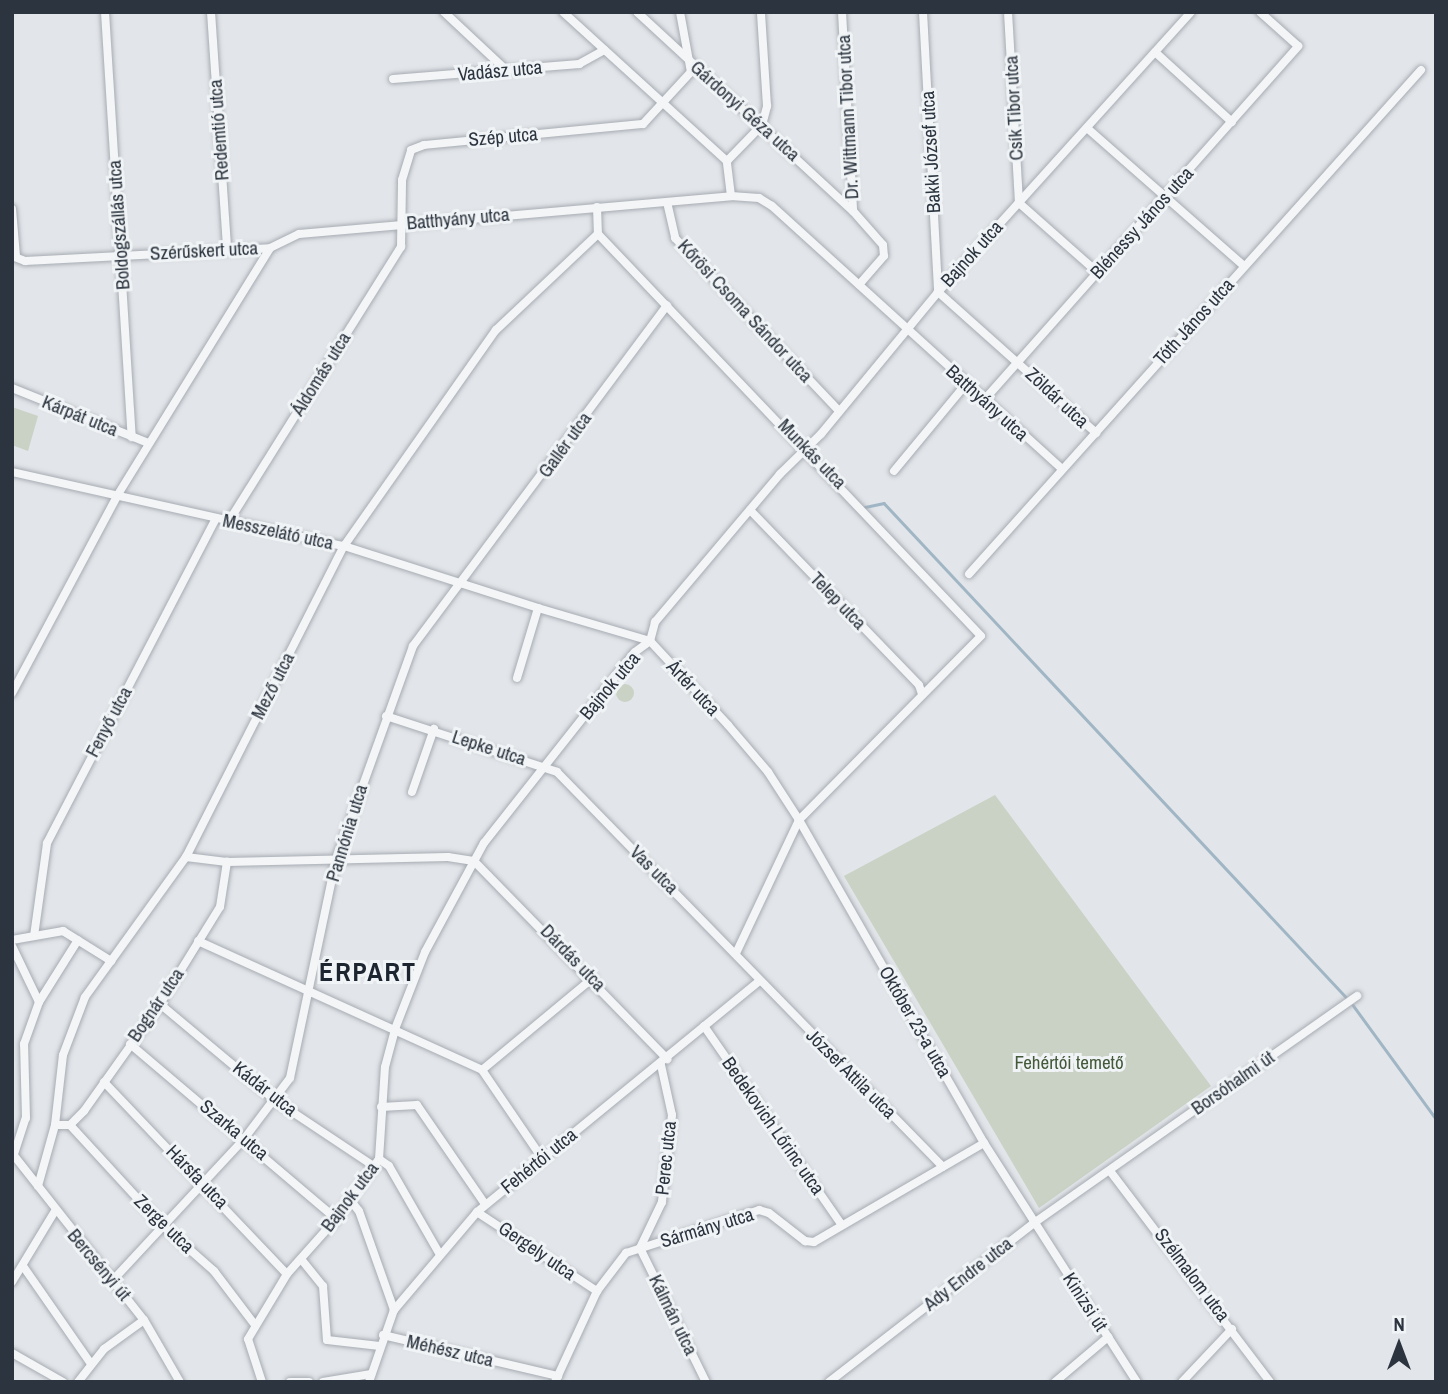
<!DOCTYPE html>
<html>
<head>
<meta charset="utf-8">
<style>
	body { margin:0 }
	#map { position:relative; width:1448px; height:1394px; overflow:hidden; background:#e2e5e9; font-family:"Archivo Narrow",sans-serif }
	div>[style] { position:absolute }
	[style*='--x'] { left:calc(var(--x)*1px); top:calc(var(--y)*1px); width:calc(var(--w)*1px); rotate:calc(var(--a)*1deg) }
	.green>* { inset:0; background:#c9d2c4 }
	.round { border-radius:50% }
	.stream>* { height:2.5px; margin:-1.25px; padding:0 1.25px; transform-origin:1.25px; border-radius:1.25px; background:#a0b6c5 }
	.roads { filter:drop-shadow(0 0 2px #a7acb3) drop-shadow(0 0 2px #a7acb3) }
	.minor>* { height:8px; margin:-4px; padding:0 4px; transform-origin:4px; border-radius:4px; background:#f4f5f7 }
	span { translate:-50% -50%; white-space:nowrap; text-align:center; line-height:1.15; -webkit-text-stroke:6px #f1f4f6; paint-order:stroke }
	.street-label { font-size:19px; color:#2b343f }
	.park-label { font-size:19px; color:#43593a }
	.district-label { font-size:26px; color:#1d2530; font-weight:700; letter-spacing:2px }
	.frame { position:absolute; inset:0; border:14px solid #2b343f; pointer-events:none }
	.north { position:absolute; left:1364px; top:1310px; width:70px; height:70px; -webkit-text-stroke:5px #f1f4f6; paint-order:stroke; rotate:0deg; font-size:19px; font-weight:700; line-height:28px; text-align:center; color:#2b343f }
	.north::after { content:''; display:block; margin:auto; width:24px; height:32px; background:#2b343f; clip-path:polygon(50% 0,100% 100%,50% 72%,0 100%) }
</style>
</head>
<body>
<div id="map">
	<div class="green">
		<div style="clip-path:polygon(12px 407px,38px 416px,28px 451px,12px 445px)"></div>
		<div class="round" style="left:616px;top:684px;width:18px;height:18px"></div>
		<div style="clip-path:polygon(995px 795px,1211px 1086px,1039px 1208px,844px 876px)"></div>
	</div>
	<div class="stream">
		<div style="--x:865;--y:507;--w:19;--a:-12"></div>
		<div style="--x:884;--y:503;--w:676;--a:46.92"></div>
		<div style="--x:1353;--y:1005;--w:141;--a:53.9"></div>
	</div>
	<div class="roads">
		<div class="minor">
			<div style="--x:105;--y:12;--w:426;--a:86.4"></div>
			<div style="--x:211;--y:12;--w:238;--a:86.1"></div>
			<div style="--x:444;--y:12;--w:86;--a:43.1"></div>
			<div style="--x:563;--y:12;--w:222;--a:42.3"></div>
			<div style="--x:637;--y:12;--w:294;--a:42.7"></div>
			<div style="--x:842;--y:12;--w:199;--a:86.8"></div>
			<div style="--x:853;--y:211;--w:45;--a:48.6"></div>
			<div style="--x:883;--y:245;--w:11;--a:85"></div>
			<div style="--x:884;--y:256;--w:38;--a:131"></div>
			<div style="--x:923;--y:12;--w:280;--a:86.9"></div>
			<div style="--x:938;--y:292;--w:212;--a:41.7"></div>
			<div style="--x:1008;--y:12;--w:191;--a:86.7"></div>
			<div style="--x:1019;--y:203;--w:104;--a:41.5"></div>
			<div style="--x:1155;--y:52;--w:104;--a:42.3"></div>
			<div style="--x:393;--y:79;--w:187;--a:-4.6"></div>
			<div style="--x:579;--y:64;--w:29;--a:-29"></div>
			<div style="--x:1087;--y:128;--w:209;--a:41.3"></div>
			<div style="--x:731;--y:196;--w:35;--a:-97"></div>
			<div style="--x:727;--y:161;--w:50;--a:-45.8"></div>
			<div style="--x:762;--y:125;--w:20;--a:-75"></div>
			<div style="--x:767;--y:106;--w:94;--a:-93.7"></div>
			<div style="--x:667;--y:202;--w:37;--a:77"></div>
			<div style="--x:675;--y:238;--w:238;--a:46.5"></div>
			<div style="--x:597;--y:207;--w:27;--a:88"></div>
			<div style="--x:598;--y:234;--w:555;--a:46.39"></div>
			<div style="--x:981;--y:636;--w:259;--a:134.7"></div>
			<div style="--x:799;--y:820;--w:147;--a:115.3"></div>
			<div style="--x:12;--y:209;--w:48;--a:85.2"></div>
			<div style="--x:12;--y:256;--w:14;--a:21"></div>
			<div style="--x:25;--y:261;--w:245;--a:-3"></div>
			<div style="--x:12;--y:388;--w:147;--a:22"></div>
			<div style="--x:985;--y:399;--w:472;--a:-48.4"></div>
			<div style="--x:1298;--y:46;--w:51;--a:-138.2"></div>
			<div style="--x:894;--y:471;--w:113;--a:-50.4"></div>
			<div style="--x:12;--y:472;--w:340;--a:12.6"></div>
			<div style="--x:344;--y:546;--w:204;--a:17.7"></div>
			<div style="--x:750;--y:510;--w:243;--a:46"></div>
			<div style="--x:919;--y:685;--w:9;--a:72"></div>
			<div style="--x:229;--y:521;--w:324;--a:-57.9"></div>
			<div style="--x:401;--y:247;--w:67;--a:-89.1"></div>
			<div style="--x:402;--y:180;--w:31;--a:-73"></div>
			<div style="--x:411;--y:150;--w:14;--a:-21"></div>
			<div style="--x:424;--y:145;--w:220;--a:-5.5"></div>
			<div style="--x:643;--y:124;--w:71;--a:-47.3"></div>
			<div style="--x:691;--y:72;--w:61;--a:-100.4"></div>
			<div style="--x:969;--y:574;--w:677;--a:-48.11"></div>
			<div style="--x:517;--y:678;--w:73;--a:-73.3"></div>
			<div style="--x:538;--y:608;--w:117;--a:16.4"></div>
			<div style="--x:650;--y:641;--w:115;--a:47.1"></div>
			<div style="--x:728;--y:725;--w:62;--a:49.6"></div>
			<div style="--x:768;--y:772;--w:57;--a:57.1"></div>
			<div style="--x:799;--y:820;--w:372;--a:60.2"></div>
			<div style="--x:984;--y:1143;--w:284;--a:57.4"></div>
			<div style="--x:12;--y:693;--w:223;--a:-61.9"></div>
			<div style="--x:117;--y:496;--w:291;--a:-58.3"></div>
			<div style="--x:270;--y:248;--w:32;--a:-26"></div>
			<div style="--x:299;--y:234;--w:434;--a:-5"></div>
			<div style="--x:731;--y:196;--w:28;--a:4"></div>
			<div style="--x:759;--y:198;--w:15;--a:32"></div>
			<div style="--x:772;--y:206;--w:390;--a:42.2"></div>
			<div style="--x:386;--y:716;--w:180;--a:18.1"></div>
			<div style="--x:557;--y:772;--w:552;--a:45.66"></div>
			<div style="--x:412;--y:792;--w:67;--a:-70.8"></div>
			<div style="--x:186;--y:857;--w:41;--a:7"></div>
			<div style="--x:227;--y:862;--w:221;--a:-1.3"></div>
			<div style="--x:448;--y:857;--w:26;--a:9"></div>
			<div style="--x:474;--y:861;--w:277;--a:45.7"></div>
			<div style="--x:34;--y:936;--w:94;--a:-82"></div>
			<div style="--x:47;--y:843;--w:365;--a:-62.5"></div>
			<div style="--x:12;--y:940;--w:52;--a:-10"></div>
			<div style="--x:63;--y:931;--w:57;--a:32"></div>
			<div style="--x:198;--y:941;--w:312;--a:24.4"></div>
			<div style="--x:482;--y:1070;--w:107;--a:55.7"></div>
			<div style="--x:12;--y:946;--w:62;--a:64.3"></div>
			<div style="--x:160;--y:1004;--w:151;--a:39.9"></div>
			<div style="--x:276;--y:1101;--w:119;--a:33.7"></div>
			<div style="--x:704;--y:1026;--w:242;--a:55.3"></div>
			<div style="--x:130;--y:1044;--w:270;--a:40.3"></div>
			<div style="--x:661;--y:1065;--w:51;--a:77.6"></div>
			<div style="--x:672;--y:1115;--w:88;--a:96.6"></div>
			<div style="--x:662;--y:1202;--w:51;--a:115.6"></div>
			<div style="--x:640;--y:1248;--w:149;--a:63.8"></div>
			<div style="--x:482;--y:1070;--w:144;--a:-39.7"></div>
			<div style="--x:104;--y:1082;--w:265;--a:46.4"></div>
			<div style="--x:381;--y:1107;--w:36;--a:-3"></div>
			<div style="--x:417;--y:1105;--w:120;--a:55.5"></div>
			<div style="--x:55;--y:1125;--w:15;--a:0"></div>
			<div style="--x:70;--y:1125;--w:20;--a:-45"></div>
			<div style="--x:84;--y:1111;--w:131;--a:-54.6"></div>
			<div style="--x:160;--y:1004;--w:114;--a:-58.3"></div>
			<div style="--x:220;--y:907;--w:46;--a:-81.2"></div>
			<div style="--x:70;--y:1125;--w:137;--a:47.4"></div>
			<div style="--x:163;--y:1226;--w:68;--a:41.4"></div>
			<div style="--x:214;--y:1271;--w:68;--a:52.8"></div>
			<div style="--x:12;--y:1153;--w:213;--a:51.7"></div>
			<div style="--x:144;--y:1320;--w:72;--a:59.9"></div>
			<div style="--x:14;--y:1154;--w:38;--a:-72"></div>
			<div style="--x:26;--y:1118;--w:74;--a:-91.5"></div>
			<div style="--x:24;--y:1044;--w:45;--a:-70.3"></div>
			<div style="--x:39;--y:1002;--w:73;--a:-57.8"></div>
			<div style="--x:379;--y:1159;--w:12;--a:35"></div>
			<div style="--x:389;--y:1166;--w:100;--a:60.1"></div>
			<div style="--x:1110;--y:1171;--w:265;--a:52.8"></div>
			<div style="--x:38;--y:1186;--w:63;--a:-74.4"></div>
			<div style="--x:55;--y:1125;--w:70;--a:-83.5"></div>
			<div style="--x:63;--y:1055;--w:62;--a:-69.2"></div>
			<div style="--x:85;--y:997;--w:173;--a:-54.2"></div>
			<div style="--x:186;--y:857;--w:349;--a:-63.1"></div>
			<div style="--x:344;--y:546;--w:264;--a:-54.9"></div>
			<div style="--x:496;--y:330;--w:140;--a:-43.3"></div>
			<div style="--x:350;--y:1200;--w:14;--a:51"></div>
			<div style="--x:359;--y:1211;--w:105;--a:70.5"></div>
			<div style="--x:477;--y:1212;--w:144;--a:33.4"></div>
			<div style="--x:301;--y:1259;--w:35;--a:51"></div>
			<div style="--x:323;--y:1286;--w:54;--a:85.8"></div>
			<div style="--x:327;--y:1340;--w:53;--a:6.5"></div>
			<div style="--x:23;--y:1266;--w:119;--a:55.2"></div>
			<div style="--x:113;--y:1280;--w:192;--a:-47.1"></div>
			<div style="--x:244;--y:1139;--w:76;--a:-53"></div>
			<div style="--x:290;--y:1078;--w:223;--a:-78.1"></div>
			<div style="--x:336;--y:860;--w:227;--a:-70.2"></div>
			<div style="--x:413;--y:646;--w:425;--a:-53.3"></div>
			<div style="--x:12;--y:1282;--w:83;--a:-58.8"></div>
			<div style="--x:383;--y:1335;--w:180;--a:13.2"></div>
			<div style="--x:12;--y:1353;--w:59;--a:29.6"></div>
			<div style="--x:78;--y:1382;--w:42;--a:-51.8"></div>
			<div style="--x:104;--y:1349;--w:49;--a:-35.9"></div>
			<div style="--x:262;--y:1382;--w:45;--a:-108"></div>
			<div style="--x:248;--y:1339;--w:76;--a:-59"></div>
			<div style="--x:287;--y:1274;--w:74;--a:-48.3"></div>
			<div style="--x:336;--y:1219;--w:74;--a:-54.4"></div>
			<div style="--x:379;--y:1159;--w:92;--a:-86.3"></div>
			<div style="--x:385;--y:1067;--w:39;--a:-75"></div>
			<div style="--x:395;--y:1029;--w:83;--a:-68.7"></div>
			<div style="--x:425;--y:952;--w:124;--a:-61.6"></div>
			<div style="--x:484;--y:843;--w:243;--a:-51.7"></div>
			<div style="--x:635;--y:652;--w:19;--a:-36"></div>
			<div style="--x:650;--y:641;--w:20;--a:-75"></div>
			<div style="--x:655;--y:622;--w:194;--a:-49.8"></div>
			<div style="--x:780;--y:474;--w:57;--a:-44.3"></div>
			<div style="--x:821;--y:434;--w:184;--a:-50.5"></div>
			<div style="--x:938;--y:292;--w:377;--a:-47.9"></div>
			<div style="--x:290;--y:1382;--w:19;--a:0"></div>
			<div style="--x:323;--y:1382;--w:49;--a:-9.5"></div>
			<div style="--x:369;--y:1382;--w:76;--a:-70.9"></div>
			<div style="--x:394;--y:1310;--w:128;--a:-49.7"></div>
			<div style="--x:477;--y:1212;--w:365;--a:-39.3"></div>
			<div style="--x:555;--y:1382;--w:100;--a:-65.2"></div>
			<div style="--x:597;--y:1291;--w:48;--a:-52.7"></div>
			<div style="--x:626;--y:1253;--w:140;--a:-17.9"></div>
			<div style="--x:759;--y:1210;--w:10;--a:17"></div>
			<div style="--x:769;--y:1213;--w:46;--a:37.9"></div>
			<div style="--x:805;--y:1241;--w:9;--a:6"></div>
			<div style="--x:814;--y:1242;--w:197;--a:-30.2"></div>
			<div style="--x:829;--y:1382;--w:259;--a:-37.8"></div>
			<div style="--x:1034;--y:1223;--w:395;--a:-35.1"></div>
			<div style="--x:1055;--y:1382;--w:70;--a:-40.3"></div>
			<div style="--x:1182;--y:1382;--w:73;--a:-46.7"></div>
		</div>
	</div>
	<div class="street-label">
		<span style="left:500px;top:71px;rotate:-5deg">Vadász utca</span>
		<span style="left:1014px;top:108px;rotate:-93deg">Csík Tibor utca</span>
		<span style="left:745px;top:111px;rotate:42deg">Gárdonyi Géza utca</span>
		<span style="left:848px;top:117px;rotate:-93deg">Dr. Wittmann Tibor utca</span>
		<span style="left:219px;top:130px;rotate:-94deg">Redemtió utca</span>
		<span style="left:503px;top:137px;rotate:-5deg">Szép utca</span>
		<span style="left:931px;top:152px;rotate:-93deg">Bakki József utca</span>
		<span style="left:458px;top:219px;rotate:-5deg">Batthyány utca</span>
		<span style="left:1142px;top:223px;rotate:-48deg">Blénessy János utca</span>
		<span style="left:119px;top:225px;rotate:-94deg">Boldogszállás utca</span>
		<span style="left:204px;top:251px;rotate:-3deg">Szérűskert utca</span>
		<span style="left:972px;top:254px;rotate:-48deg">Bajnok utca</span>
		<span style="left:745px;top:311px;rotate:47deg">Kőrösi Csoma Sándor utca</span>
		<span style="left:1194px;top:322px;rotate:-48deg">Tóth János utca</span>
		<span style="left:321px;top:374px;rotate:-58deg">Áldomás utca</span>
		<span style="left:1057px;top:398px;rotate:43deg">Zöldár utca</span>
		<span style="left:987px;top:403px;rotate:42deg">Batthyány utca</span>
		<span style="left:80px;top:416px;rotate:22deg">Kárpát utca</span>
		<span style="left:565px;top:445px;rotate:-54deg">Gallér utca</span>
		<span style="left:812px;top:454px;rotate:46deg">Munkás utca</span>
		<span style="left:278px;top:532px;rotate:12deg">Messzelátó utca</span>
		<span style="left:838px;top:601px;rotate:46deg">Telep utca</span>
		<span style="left:273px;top:686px;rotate:-63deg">Mező utca</span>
		<span style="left:610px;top:686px;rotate:-50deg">Bajnok utca</span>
		<span style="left:693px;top:688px;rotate:47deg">Ártér utca</span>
		<span style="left:109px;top:722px;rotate:-62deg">Fenyő utca</span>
		<span style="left:489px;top:748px;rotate:18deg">Lepke utca</span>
		<span style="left:347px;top:833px;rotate:-73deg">Pannónia utca</span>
		<span style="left:654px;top:870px;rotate:45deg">Vas utca</span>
		<span style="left:573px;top:958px;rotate:46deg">Dárdás utca</span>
		<span style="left:156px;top:1005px;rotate:-56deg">Bognár utca</span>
		<span style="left:915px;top:1022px;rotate:60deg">Október 23-a utca</span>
		<span style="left:851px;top:1074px;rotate:45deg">József Attila utca</span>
		<span style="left:1233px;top:1083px;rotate:-35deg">Borsóhalmi út</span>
		<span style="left:265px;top:1089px;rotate:38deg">Kádár utca</span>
		<span style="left:773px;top:1126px;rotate:55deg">Bedekovich Lőrinc utca</span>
		<span style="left:234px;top:1130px;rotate:40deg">Szarka utca</span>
		<span style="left:666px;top:1158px;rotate:-84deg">Perec utca</span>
		<span style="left:539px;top:1161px;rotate:-39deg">Fehértói utca</span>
		<span style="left:197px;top:1177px;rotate:46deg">Hársfa utca</span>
		<span style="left:350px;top:1197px;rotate:-53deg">Bajnok utca</span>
		<span style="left:164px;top:1224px;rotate:44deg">Zerge utca</span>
		<span style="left:707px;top:1228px;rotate:-17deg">Sármány utca</span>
		<span style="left:537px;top:1251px;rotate:34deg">Gergely utca</span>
		<span style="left:99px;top:1265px;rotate:50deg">Bercsényi út</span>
		<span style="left:968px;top:1274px;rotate:-38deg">Ady Endre utca</span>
		<span style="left:1192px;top:1275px;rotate:53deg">Szélmalom utca</span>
		<span style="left:1085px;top:1302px;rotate:57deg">Kinizsi út</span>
		<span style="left:673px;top:1315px;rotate:64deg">Kálmán utca</span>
		<span style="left:450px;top:1351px;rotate:13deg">Méhész utca</span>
	</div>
	<div class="park-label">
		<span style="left:1069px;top:1063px">Fehértói temető</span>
	</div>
	<div class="district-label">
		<span style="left:368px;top:972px">ÉRPART</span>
	</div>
	<div class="frame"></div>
	<div class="north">N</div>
</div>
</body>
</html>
